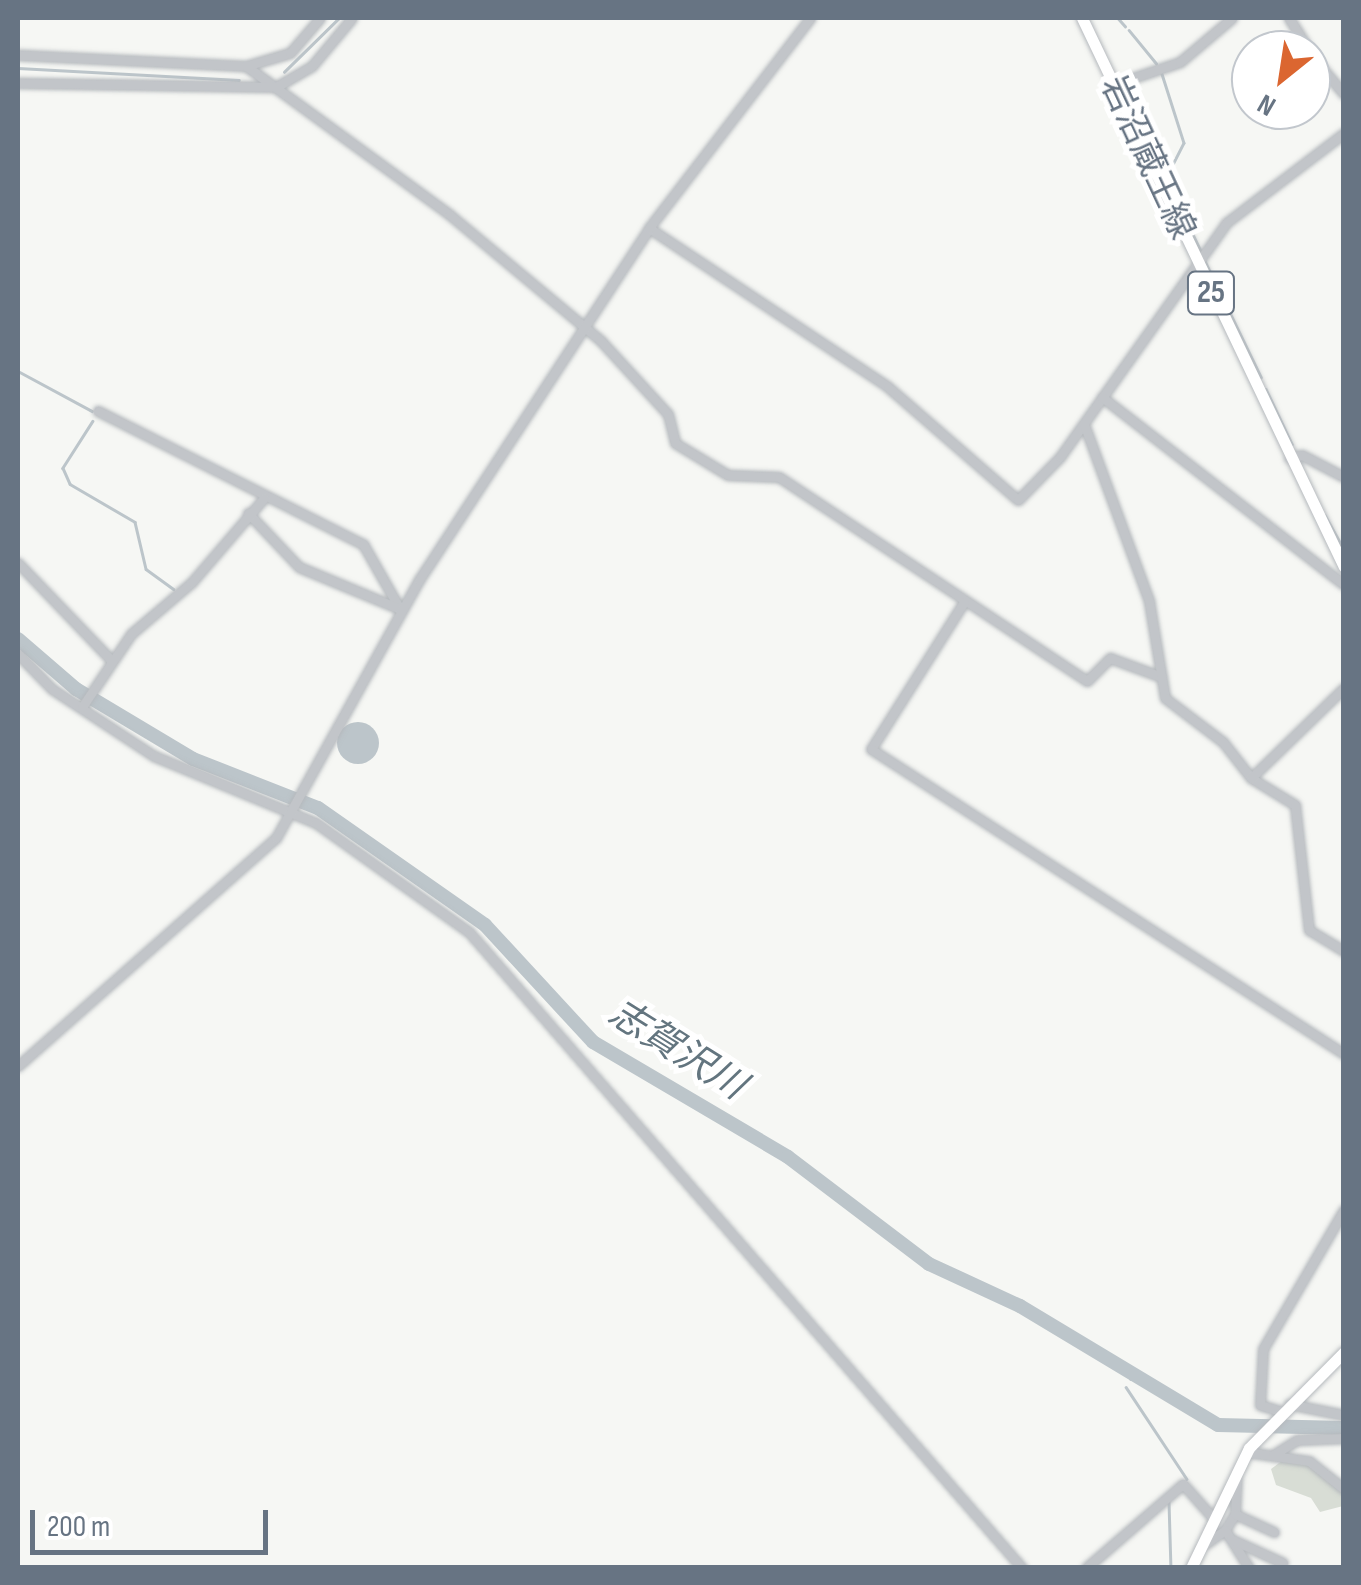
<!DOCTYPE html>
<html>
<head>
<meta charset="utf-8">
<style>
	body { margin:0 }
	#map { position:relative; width:1361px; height:1585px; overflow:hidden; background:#f6f7f4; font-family:"Sofia Sans Condensed","Noto Sans JP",sans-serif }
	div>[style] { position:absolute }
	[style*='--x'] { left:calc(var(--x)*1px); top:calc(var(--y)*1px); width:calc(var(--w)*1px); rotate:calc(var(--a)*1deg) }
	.green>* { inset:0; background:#d8ddd5 }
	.water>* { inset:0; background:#bcc5ca }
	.round { border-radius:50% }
	.stream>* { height:2.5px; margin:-1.25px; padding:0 1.25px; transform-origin:1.25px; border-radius:1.25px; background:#bcc5ca }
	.river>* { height:14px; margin:-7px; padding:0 7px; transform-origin:7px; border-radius:7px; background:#bcc5ca }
	.roads { filter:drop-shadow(0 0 2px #b5b9bd) drop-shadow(0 0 2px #b5b9bd) }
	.minor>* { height:9px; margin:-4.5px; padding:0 4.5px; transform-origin:4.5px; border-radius:4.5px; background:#c2c5c9 }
	.major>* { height:11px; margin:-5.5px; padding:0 5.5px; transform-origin:5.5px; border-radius:5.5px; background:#fff }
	span { translate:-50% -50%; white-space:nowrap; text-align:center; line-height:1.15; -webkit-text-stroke:10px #fff; paint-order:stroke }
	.shield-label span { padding:2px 8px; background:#fff; border:2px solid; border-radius:8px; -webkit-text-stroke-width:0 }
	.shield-label { font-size:32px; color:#677483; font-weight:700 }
	.street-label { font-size:35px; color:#677483 }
	.water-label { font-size:38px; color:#63757f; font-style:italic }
	.frame { position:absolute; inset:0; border:20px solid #677483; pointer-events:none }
	.north { position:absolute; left:1231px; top:30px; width:100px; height:100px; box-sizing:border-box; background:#fff; border:2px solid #c2c7cd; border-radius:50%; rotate:210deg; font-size:28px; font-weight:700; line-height:40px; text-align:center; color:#677483 }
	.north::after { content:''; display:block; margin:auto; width:35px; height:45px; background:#db6630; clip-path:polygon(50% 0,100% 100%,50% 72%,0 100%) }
	.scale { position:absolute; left:30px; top:1510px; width:238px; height:45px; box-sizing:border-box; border:5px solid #677483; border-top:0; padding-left:12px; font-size:30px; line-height:35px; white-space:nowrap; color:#677483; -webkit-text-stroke:8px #fff; paint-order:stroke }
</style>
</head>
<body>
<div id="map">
	<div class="green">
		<div style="clip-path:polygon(1283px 1460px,1308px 1464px,1343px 1492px,1343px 1506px,1320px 1512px,1311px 1498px,1276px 1485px,1271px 1469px)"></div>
	</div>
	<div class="water">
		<div class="round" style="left:337px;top:722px;width:42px;height:42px"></div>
	</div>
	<div class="stream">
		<div style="--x:1118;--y:18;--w:11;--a:49"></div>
		<div style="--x:1129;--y:30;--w:43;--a:50.7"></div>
		<div style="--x:18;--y:68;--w:221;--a:3.1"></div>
		<div style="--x:284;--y:72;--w:77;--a:-44.5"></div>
		<div style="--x:1162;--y:74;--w:72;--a:72.3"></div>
		<div style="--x:1184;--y:143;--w:39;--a:117"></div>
		<div style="--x:1166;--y:178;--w:79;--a:64.4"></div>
		<div style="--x:1205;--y:261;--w:129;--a:64.2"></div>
		<div style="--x:18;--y:371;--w:84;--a:28.4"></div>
		<div style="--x:1266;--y:389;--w:61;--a:64.7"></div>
		<div style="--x:93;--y:421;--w:56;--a:122.6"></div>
		<div style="--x:63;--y:468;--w:17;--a:66"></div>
		<div style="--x:70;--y:484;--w:75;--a:30.3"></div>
		<div style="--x:135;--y:522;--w:48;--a:76.8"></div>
		<div style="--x:146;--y:569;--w:34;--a:36"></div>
		<div style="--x:1325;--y:515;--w:39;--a:61"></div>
		<div style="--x:1130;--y:1379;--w:6;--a:-51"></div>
		<div style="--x:1126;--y:1387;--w:110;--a:56.5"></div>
		<div style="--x:1169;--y:1502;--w:66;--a:88.3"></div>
	</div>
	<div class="river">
		<div style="--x:18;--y:639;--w:77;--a:40.8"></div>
		<div style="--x:76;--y:689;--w:136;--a:30.9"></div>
		<div style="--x:193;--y:759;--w:134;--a:21.4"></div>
		<div style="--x:318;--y:808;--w:204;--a:35"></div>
		<div style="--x:485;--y:925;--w:159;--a:47.3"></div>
		<div style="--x:593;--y:1042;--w:226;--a:30.5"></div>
		<div style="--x:788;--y:1157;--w:177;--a:37.2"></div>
		<div style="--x:929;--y:1264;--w:100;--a:24.8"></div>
		<div style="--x:1020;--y:1306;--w:231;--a:31"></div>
		<div style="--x:1218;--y:1425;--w:126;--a:1.4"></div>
	</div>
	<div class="roads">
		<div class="minor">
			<div style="--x:1289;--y:18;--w:38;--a:58"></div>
			<div style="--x:18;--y:55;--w:228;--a:2.8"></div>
			<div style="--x:246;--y:66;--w:253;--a:36.1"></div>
			<div style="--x:450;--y:215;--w:197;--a:39.8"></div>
			<div style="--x:601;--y:341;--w:99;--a:47.5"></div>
			<div style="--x:668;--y:414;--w:30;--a:76"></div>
			<div style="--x:675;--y:443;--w:62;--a:31.1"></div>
			<div style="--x:728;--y:475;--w:51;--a:2.2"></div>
			<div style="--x:779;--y:477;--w:369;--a:33.5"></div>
			<div style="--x:1087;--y:681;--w:33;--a:-45"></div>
			<div style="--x:1110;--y:658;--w:55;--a:20.1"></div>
			<div style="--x:1311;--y:55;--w:51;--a:49.8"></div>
			<div style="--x:246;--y:66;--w:46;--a:-16.5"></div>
			<div style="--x:290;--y:53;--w:46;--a:-49.4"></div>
			<div style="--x:18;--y:83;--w:258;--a:0.9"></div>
			<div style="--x:276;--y:87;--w:42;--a:-30.3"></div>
			<div style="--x:312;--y:66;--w:62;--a:-50.2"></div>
			<div style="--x:1112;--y:85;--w:72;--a:-18.7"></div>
			<div style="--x:1180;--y:62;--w:68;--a:-40.2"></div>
			<div style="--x:649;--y:228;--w:287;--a:33.6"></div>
			<div style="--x:888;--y:387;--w:172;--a:41"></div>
			<div style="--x:1018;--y:500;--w:60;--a:-45.7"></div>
			<div style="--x:1060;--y:457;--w:287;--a:-54.6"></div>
			<div style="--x:1226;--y:223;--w:148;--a:-37.3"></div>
			<div style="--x:1102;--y:397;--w:306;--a:37.8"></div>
			<div style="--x:98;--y:411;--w:297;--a:26.7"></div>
			<div style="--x:363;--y:544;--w:75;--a:60.4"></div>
			<div style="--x:1084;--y:424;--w:189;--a:69.8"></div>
			<div style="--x:1149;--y:601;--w:98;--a:80.6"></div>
			<div style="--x:1165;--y:698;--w:73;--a:37.2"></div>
			<div style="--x:1223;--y:742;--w:46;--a:52.1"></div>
			<div style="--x:1251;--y:778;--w:52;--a:31.5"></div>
			<div style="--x:1295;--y:805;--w:126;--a:83.6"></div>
			<div style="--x:1309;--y:930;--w:41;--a:31"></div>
			<div style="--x:1289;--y:458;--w:13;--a:-13"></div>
			<div style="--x:1302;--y:455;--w:47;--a:27.6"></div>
			<div style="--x:248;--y:513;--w:74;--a:46.6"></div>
			<div style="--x:299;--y:567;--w:109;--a:22.6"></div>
			<div style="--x:18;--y:563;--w:134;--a:46.2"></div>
			<div style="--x:964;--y:602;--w:174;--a:122.3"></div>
			<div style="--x:871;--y:749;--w:563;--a:32.81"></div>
			<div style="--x:18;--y:654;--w:49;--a:45.8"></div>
			<div style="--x:52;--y:689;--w:122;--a:33.3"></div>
			<div style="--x:154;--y:756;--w:175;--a:22.5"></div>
			<div style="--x:316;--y:823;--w:188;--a:35.5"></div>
			<div style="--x:469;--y:932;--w:843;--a:48.99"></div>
			<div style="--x:82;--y:707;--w:88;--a:-56.1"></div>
			<div style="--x:131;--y:634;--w:80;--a:-40.4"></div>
			<div style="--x:192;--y:582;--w:111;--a:-49.4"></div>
			<div style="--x:1251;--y:778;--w:129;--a:-44.1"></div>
			<div style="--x:18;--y:1066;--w:344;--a:-41.5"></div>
			<div style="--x:276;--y:838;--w:295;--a:-61"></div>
			<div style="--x:419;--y:580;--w:420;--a:-56.8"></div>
			<div style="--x:649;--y:228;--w:265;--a:-52.5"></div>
			<div style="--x:1289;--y:1404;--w:56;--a:11.3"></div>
			<div style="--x:1280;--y:1411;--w:21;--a:-163"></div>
			<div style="--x:1260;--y:1405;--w:56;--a:-86.9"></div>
			<div style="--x:1263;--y:1349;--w:161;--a:-59.8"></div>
			<div style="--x:1247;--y:1452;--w:63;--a:8.3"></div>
			<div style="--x:1309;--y:1461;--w:45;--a:38.7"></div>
			<div style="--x:1273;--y:1455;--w:28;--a:-32"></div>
			<div style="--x:1297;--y:1440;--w:47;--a:-2.4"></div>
			<div style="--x:1237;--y:1472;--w:42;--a:92.7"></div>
			<div style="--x:1235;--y:1514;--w:19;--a:122"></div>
			<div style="--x:1225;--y:1530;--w:45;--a:57.7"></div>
			<div style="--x:1235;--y:1514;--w:43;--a:24.8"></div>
			<div style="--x:1231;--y:1539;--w:57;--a:24.8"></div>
			<div style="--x:1201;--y:1547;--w:29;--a:-35"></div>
			<div style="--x:1086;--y:1568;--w:128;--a:-40.9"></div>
			<div style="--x:1183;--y:1484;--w:45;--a:48.6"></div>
		</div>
		<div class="major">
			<div style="--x:1082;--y:18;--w:608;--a:64.49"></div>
			<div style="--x:1191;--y:1568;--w:133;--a:-64.2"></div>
			<div style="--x:1249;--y:1448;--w:135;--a:-45.3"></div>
		</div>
	</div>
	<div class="shield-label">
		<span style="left:1211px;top:293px">25</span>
	</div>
	<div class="street-label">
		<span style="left:1147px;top:158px;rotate:65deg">岩沼蔵王線</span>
	</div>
	<div class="water-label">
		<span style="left:677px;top:1050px;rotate:32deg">志賀沢川</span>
	</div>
	<div class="frame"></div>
	<div class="north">N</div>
	<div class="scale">200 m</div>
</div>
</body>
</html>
